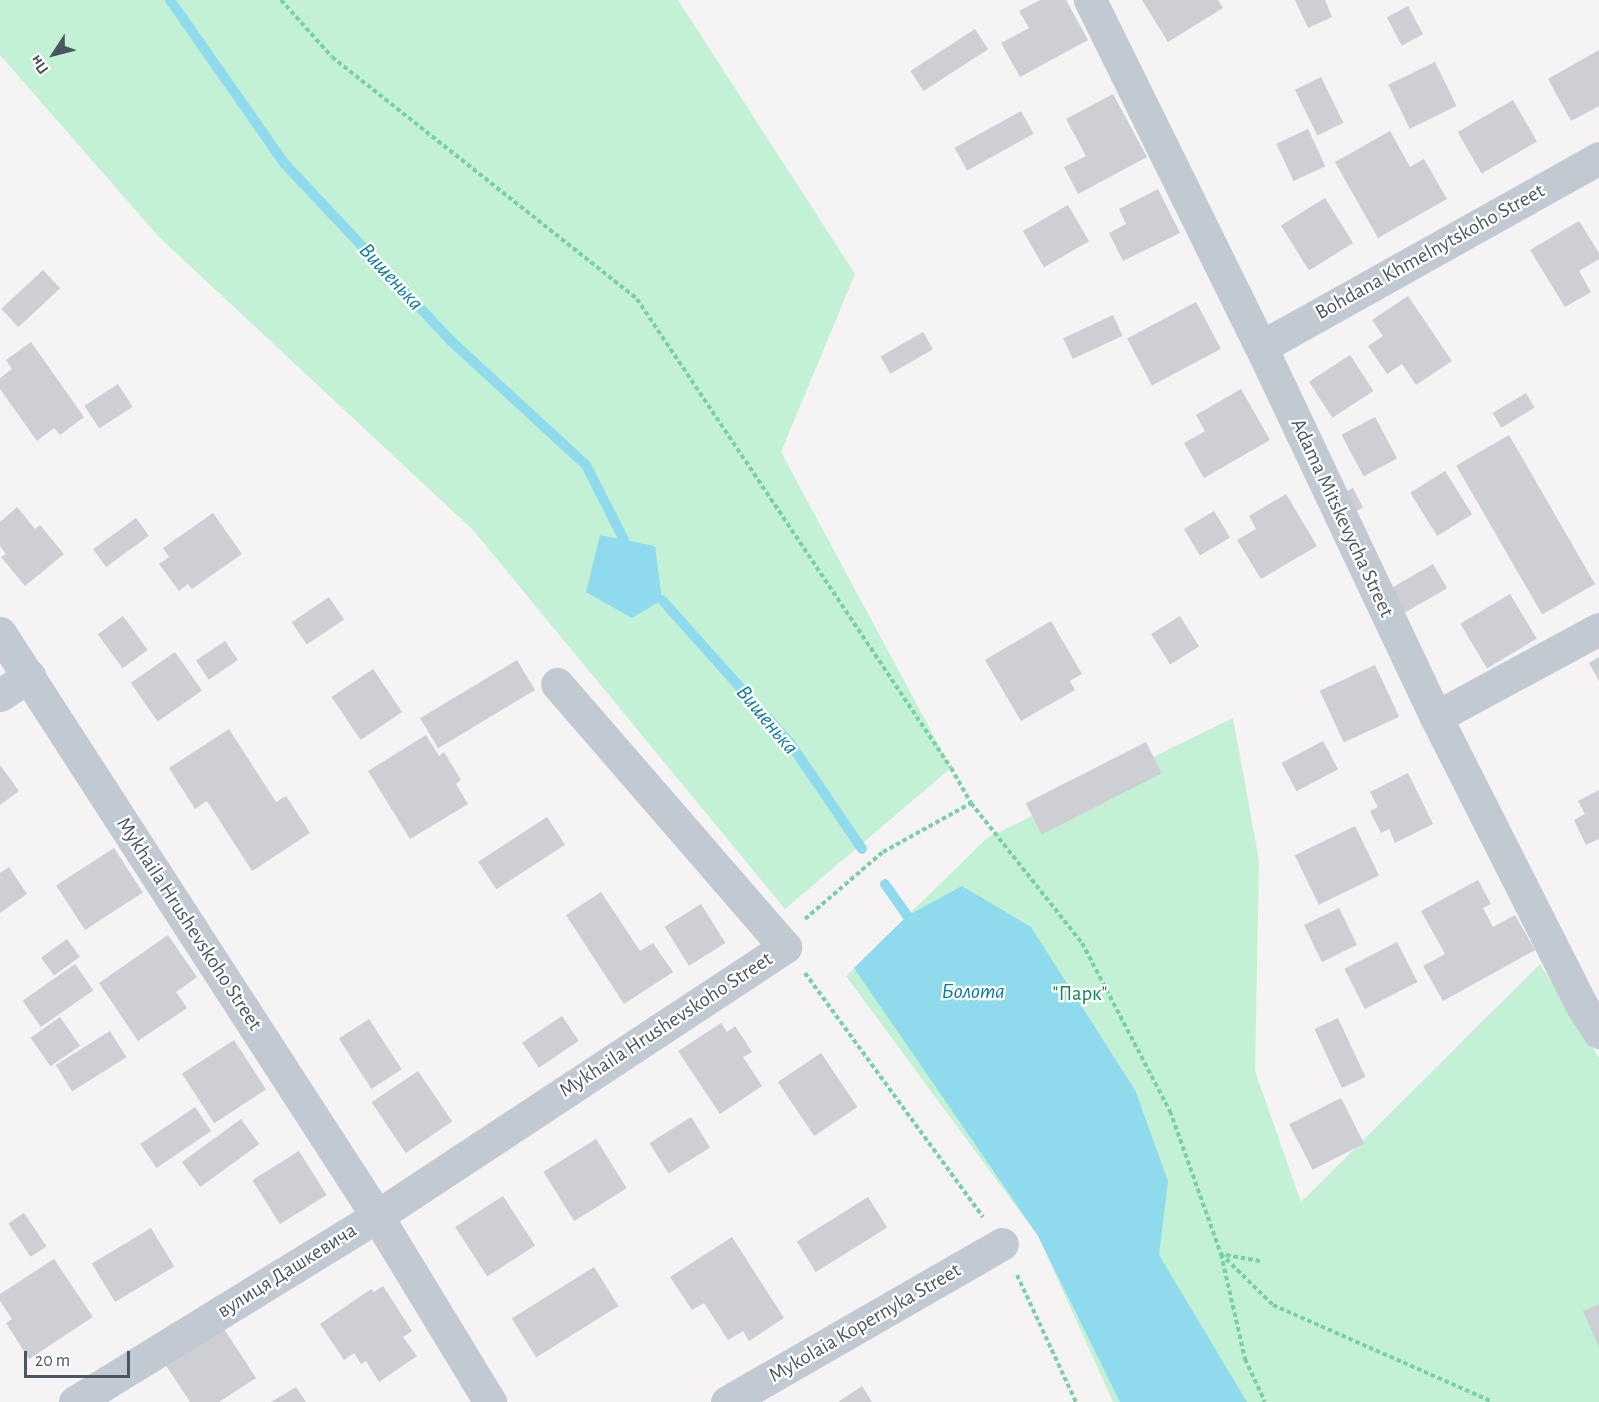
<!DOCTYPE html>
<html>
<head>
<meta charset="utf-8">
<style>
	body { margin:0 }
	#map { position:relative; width:1599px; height:1402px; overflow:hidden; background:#f5f3f3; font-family:"Alegreya Sans",sans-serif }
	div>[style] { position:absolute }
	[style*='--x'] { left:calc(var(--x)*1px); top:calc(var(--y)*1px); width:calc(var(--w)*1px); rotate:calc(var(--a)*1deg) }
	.green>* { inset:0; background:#c3f1d5 }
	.water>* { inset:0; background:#90daee }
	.stream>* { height:10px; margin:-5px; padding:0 5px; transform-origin:5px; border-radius:5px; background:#90daee }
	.building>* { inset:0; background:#cdcfd5; transform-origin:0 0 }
	.path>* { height:4px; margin-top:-2px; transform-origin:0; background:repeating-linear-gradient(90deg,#7ad0a6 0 4.5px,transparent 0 7.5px) }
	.minor>* { height:33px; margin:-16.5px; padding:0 16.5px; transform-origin:16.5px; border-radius:16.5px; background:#c1cad2 }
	span { translate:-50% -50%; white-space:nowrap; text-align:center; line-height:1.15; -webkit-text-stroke:4.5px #fff; paint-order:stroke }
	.street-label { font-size:21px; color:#4a5661 }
	.park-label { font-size:21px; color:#17864f }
	.water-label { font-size:22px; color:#0c7c9b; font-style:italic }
	.north { position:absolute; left:24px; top:24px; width:60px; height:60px; -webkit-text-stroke:4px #fff; paint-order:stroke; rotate:234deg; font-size:16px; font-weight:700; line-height:24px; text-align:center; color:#4a5661 }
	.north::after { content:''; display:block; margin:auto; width:21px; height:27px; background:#4a5661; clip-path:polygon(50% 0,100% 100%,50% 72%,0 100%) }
	.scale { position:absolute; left:24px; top:1351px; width:106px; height:27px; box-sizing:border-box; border:3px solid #4a5661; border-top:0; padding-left:8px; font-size:18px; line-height:21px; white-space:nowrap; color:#4a5661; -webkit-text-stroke:4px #fff; paint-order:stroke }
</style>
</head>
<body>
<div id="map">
	<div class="green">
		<div style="clip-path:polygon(0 0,678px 0,855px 274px,781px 452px,951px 768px,785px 909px,473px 530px,159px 237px,0 55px)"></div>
		<div style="clip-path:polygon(1233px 718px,1259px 860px,1255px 1071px,1301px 1202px,1540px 964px,1599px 1058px,1599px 1402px,1113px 1402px,1038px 1236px,846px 976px,987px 838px)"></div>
	</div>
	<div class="water">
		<div style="clip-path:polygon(600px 535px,655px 546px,662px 600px,632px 618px,586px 592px)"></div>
		<div style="clip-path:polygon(962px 886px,1031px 927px,1135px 1090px,1168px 1181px,1159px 1255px,1247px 1402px,1120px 1402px,1038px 1236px,854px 968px,907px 916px)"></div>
	</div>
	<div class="stream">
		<div style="--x:170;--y:0;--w:199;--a:55"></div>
		<div style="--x:284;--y:163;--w:243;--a:46.8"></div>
		<div style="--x:450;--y:340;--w:185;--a:42.6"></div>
		<div style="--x:586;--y:465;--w:84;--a:63.1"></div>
		<div style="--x:662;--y:600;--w:192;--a:48.2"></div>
		<div style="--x:790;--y:743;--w:128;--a:55.8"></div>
		<div style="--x:885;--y:884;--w:39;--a:55"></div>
	</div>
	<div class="building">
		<div style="clip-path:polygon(1040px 0,1066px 0,1088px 40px,1020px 77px,1001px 43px,1029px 28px,1019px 11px)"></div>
		<div style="clip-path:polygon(1142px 0,1218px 0,1223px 8px,1168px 42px)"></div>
		<div style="clip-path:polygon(1295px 0,1325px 0,1332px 17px,1308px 28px)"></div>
		<div style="left:1408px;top:6px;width:32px;height:24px;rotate:62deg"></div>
		<div style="left:975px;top:29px;width:24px;height:77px;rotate:57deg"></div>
		<div style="clip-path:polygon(1599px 50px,1599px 106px,1571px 121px,1548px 79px)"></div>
		<div style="left:1435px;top:62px;width:49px;height:52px;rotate:64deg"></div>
		<div style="left:1321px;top:77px;width:51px;height:29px;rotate:64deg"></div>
		<div style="clip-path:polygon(1113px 94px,1147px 157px,1078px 194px,1064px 167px,1086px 156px,1066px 119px)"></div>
		<div style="left:1513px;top:100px;width:48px;height:64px;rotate:60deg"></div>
		<div style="left:1021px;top:111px;width:26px;height:76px;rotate:61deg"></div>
		<div style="left:1308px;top:129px;width:41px;height:35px;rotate:65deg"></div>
		<div style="clip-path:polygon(1390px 131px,1410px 167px,1424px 159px,1447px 199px,1378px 238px,1335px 162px)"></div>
		<div style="clip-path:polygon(1158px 189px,1180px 233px,1123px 261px,1109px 233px,1126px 224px,1119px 209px)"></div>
		<div style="left:1325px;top:198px;width:53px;height:52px;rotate:58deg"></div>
		<div style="left:1068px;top:205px;width:42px;height:52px;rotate:60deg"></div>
		<div style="clip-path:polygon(1579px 221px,1599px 253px,1599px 259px,1579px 271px,1591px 292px,1565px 307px,1530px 250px)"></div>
		<div style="left:43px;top:270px;width:25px;height:57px;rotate:47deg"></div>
		<div style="clip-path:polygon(1408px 296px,1452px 361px,1416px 385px,1402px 364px,1387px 374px,1368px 346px,1383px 336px,1372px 320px)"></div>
		<div style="left:1196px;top:302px;width:53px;height:78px;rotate:62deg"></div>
		<div style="left:1113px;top:315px;width:23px;height:55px;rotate:65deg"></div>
		<div style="left:923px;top:332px;width:20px;height:49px;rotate:60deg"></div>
		<div style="clip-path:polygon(31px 342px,84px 417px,60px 435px,54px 428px,37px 441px,0 389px,0 378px,12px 369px,6px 360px)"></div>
		<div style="left:1350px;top:355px;width:43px;height:49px;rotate:57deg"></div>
		<div style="left:118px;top:384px;width:27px;height:40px;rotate:57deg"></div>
		<div style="clip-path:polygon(1241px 389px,1270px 440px,1204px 478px,1184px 443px,1205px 431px,1196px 415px)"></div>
		<div style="left:1526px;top:393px;width:17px;height:39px;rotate:59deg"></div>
		<div style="left:1375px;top:417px;width:47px;height:38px;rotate:62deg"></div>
		<div style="left:1509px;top:435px;width:172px;height:61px;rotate:60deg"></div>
		<div style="left:1445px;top:471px;width:51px;height:41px;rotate:58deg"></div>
		<div style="left:1353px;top:488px;width:22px;height:11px;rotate:63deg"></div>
		<div style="clip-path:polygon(1286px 494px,1317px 546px,1261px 579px,1237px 540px,1256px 529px,1249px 516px)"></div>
		<div style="clip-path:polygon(17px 507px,35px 529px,40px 525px,64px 554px,25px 586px,1px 557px,6px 554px,0 546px,0 522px)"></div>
		<div style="left:1214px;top:511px;width:31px;height:35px;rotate:59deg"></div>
		<div style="clip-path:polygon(213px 513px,242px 554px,192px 589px,188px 584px,179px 591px,159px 564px,169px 557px,163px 548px)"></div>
		<div style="left:136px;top:518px;width:22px;height:53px;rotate:54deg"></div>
		<div style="left:1433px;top:564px;width:28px;height:49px;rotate:60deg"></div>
		<div style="left:1510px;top:594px;width:52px;height:58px;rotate:59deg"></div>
		<div style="left:329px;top:597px;width:27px;height:45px;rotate:56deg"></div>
		<div style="left:123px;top:616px;width:42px;height:31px;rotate:54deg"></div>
		<div style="left:1180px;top:616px;width:36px;height:34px;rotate:58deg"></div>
		<div style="clip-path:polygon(1051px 621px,1082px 674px,1070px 681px,1075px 690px,1021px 721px,985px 660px)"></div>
		<div style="left:225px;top:641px;width:23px;height:35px;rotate:56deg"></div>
		<div style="left:175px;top:652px;width:47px;height:54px;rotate:55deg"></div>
		<div style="clip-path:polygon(1599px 657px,1599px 681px,1589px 663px)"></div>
		<div style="left:517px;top:660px;width:35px;height:113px;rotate:59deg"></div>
		<div style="left:1375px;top:665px;width:57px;height:61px;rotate:65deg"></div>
		<div style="left:373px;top:669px;width:52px;height:50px;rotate:56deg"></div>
		<div style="clip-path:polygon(229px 729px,276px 802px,286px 796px,310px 833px,252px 871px,207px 801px,195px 809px,169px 768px)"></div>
		<div style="clip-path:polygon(426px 735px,439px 756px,444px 752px,461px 780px,456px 784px,468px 804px,410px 839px,368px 771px)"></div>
		<div style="left:1323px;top:741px;width:32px;height:47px;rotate:62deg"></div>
		<div style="left:1146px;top:742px;width:35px;height:135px;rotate:63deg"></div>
		<div style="clip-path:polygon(0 765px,19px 791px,0 805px)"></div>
		<div style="clip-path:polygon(1408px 773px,1433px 824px,1395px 843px,1389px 829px,1381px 833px,1370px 811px,1378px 807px,1370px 792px)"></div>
		<div style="clip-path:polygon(1599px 790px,1599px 839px,1586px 845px,1574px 820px,1585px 814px,1578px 801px)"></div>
		<div style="left:547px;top:817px;width:33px;height:82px;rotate:57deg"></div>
		<div style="left:1355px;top:826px;width:55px;height:67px;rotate:64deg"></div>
		<div style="left:114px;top:848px;width:53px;height:69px;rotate:57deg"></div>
		<div style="clip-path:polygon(9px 867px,27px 894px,0 913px,0 873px)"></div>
		<div style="clip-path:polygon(1478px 880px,1491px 904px,1483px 908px,1493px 927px,1515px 915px,1535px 950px,1443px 1001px,1423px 966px,1445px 954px,1421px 911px)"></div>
		<div style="clip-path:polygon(601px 892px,640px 951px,653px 943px,673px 972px,624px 1004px,566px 915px)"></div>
		<div style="left:701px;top:904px;width:46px;height:43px;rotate:58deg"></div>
		<div style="left:1339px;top:908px;width:41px;height:39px;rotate:64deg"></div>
		<div style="clip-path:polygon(168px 935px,197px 977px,176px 992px,187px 1008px,138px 1041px,99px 983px)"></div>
		<div style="left:67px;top:939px;width:22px;height:32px;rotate:54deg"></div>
		<div style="left:1397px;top:942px;width:45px;height:59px;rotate:63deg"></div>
		<div style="left:75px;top:964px;width:32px;height:64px;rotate:55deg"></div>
		<div style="left:562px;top:1016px;width:30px;height:48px;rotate:56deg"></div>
		<div style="left:60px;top:1017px;width:35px;height:36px;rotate:55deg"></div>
		<div style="left:1338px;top:1018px;width:65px;height:26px;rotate:65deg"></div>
		<div style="left:369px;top:1019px;width:60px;height:36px;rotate:57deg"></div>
		<div style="clip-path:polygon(721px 1023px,727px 1032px,735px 1026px,752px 1052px,743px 1057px,762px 1086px,720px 1114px,678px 1051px)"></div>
		<div style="left:110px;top:1031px;width:31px;height:64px;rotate:58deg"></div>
		<div style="left:234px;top:1040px;width:59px;height:62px;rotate:57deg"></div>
		<div style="left:821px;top:1053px;width:65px;height:52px;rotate:56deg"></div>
		<div style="left:418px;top:1071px;width:61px;height:56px;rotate:56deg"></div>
		<div style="left:1341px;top:1098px;width:51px;height:58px;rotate:63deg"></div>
		<div style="left:195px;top:1107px;width:29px;height:66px;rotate:56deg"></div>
		<div style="left:691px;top:1117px;width:36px;height:49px;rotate:58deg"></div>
		<div style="left:241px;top:1119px;width:31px;height:73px;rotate:54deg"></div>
		<div style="left:596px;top:1139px;width:58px;height:62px;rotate:58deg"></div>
		<div style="left:299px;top:1151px;width:52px;height:55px;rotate:58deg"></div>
		<div style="left:503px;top:1196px;width:59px;height:57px;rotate:57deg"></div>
		<div style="left:868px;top:1197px;width:36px;height:84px;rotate:58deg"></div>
		<div style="left:24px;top:1213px;width:40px;height:19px;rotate:56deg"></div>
		<div style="left:151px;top:1228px;width:45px;height:69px;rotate:59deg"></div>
		<div style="clip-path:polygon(732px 1237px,784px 1318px,749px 1341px,743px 1331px,728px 1340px,704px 1303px,692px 1310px,670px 1277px)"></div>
		<div style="clip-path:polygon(54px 1259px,93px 1317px,29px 1359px,6px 1323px,12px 1319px,0 1301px,0 1294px)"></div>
		<div style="left:594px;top:1267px;width:46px;height:97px;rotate:58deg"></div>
		<div style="clip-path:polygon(383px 1286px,412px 1331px,403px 1337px,417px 1356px,379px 1382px,366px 1361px,361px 1364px,354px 1353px,344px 1360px,320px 1324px,371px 1289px,374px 1292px)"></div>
		<div style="clip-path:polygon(1599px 1304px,1599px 1347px,1583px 1311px)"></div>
		<div style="clip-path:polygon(222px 1326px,256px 1378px,219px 1402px,190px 1402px,165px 1364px)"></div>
		<div style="clip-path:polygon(862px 1386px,872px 1402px,838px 1402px)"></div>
		<div style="clip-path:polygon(296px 1387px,306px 1402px,271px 1402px)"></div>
	</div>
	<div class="path">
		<div style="--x:281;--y:0;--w:76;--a:48.2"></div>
		<div style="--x:332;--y:57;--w:389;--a:38.4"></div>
		<div style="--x:637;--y:299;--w:564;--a:56.2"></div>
		<div style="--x:951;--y:768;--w:40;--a:60.3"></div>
		<div style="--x:805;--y:919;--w:103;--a:-40.7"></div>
		<div style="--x:883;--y:852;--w:101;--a:-29.1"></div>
		<div style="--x:971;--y:803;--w:179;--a:51.6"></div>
		<div style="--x:1082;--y:943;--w:190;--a:62.4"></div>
		<div style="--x:1170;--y:1111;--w:152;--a:70.4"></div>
		<div style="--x:1221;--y:1254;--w:108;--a:77.1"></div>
		<div style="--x:1245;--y:1359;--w:47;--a:65.1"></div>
		<div style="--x:805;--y:973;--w:302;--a:53.9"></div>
		<div style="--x:1260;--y:1261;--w:40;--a:-170"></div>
		<div style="--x:1221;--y:1254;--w:73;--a:44.4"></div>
		<div style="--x:1273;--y:1305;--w:240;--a:23.8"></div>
		<div style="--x:1017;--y:1275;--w:140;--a:65.1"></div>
	</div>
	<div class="minor">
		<div style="--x:1090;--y:0;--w:387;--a:63.8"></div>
		<div style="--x:1261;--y:347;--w:409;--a:64.7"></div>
		<div style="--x:1436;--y:717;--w:324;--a:63.2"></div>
		<div style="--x:1582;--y:1006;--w:31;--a:57"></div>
		<div style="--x:1261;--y:347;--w:387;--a:-29.2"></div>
		<div style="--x:0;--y:633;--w:694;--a:57.11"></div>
		<div style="--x:377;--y:1216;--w:218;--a:58.7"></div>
		<div style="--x:0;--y:695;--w:35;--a:-33"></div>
		<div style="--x:1436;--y:717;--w:185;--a:-28.4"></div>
		<div style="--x:75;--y:1402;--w:355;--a:-31.6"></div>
		<div style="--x:377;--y:1216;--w:489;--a:-33.4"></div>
		<div style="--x:785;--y:947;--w:348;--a:-130.9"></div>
		<div style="--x:727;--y:1402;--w:317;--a:-29.9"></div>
	</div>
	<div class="street-label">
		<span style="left:1430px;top:252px;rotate:-29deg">Bohdana Khmelnytskoho Street</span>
		<span style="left:1342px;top:518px;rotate:65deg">Adama Mitskevycha Street</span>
		<span style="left:189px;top:924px;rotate:57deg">Mykhaila Hrushevskoho Street</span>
		<span style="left:666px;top:1025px;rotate:-33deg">Mykhaila Hrushevskoho Street</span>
		<span style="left:287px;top:1271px;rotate:-32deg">вулиця Дашкевича</span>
		<span style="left:865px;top:1323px;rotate:-30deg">Mykolaia Kopernyka Street</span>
	</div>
	<div class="park-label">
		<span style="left:1080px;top:994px">"Парк"</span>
	</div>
	<div class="water-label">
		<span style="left:391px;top:277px;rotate:47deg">Вишенька</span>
		<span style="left:767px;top:720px;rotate:50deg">Вишенька</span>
		<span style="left:973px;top:992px">Болота</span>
	</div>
	<div class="north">Пн</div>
	<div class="scale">20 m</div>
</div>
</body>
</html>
